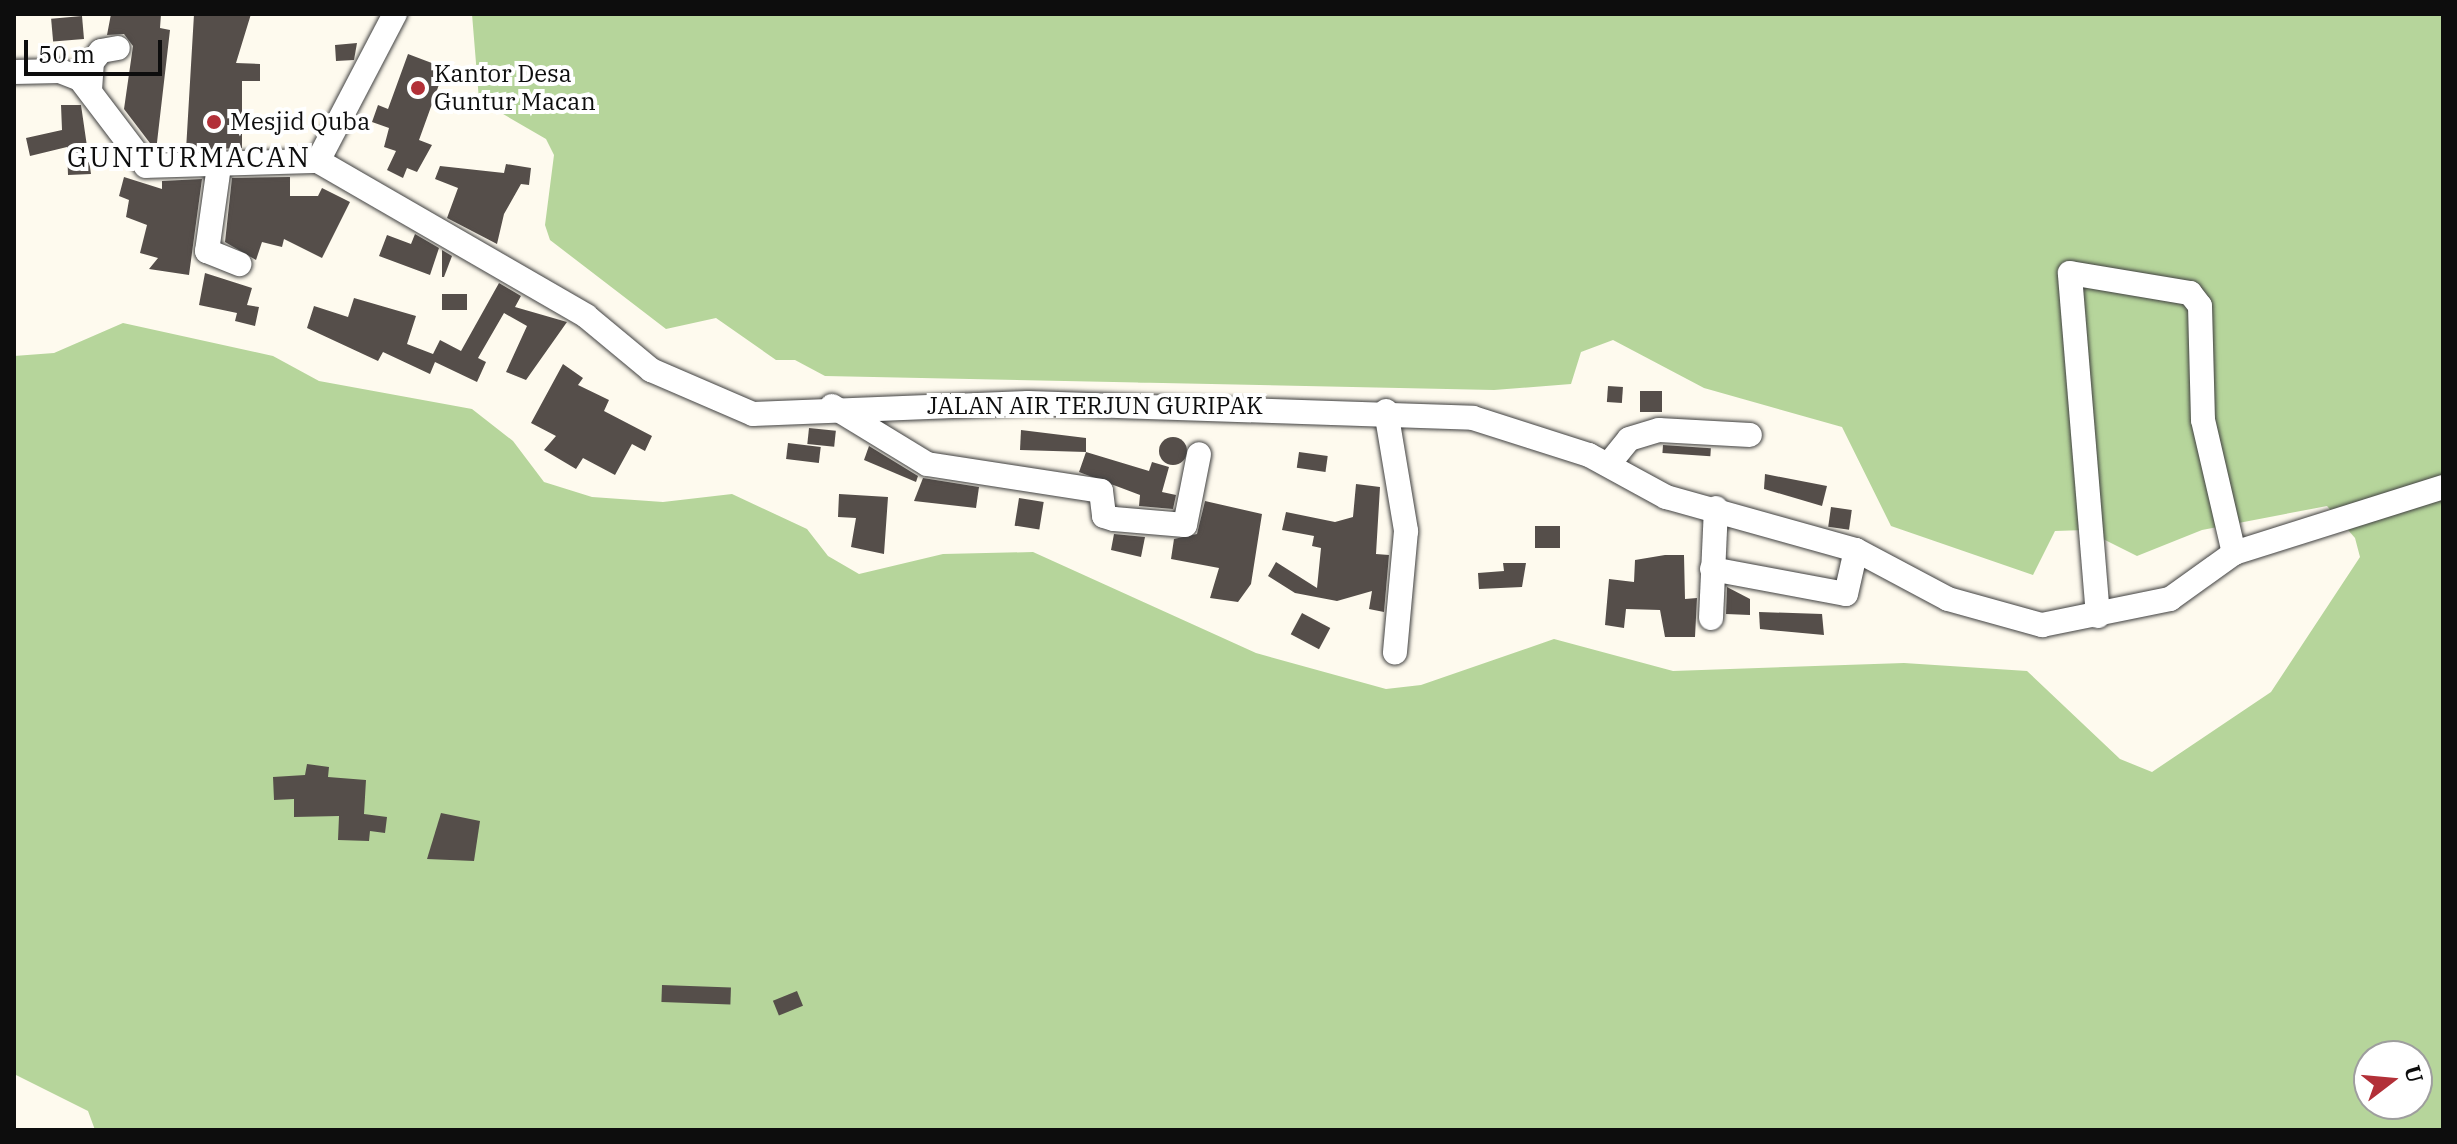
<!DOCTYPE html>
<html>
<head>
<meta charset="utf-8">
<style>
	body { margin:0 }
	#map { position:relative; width:2457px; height:1144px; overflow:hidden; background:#fefaee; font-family:"IBM Plex Serif",serif }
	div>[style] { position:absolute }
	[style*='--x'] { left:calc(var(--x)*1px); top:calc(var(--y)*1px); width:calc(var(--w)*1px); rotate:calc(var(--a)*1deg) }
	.forest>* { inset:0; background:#b6d59b }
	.building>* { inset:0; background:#554e4a; transform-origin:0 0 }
	.round { border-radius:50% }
	.roads { filter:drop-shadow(0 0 2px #404040) drop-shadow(0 0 2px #404040) }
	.minor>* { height:24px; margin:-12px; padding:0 12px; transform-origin:12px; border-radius:12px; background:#fff }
	.dots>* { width:22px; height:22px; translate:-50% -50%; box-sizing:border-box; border:4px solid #fff; border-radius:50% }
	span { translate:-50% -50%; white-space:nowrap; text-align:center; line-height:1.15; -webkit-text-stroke:8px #fff; paint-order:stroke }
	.poi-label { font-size:24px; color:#0d0d0d }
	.left { translate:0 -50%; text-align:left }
	.street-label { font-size:24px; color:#0d0d0d }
	.quarter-label { font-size:28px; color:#0d0d0d; letter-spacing:2px }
	.frame { position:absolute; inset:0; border:16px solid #0d0d0d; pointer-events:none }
	.north { position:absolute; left:2353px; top:1040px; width:80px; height:80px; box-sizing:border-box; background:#fff; border:2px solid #9e9e9e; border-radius:50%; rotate:74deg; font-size:22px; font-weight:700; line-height:32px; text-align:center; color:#0d0d0d }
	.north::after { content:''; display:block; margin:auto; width:28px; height:36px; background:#b23038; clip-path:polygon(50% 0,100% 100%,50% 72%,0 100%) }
	.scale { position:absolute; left:24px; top:40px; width:138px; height:36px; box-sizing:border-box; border:4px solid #0d0d0d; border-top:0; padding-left:10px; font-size:24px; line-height:28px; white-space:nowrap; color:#0d0d0d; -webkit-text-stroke:6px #fff; paint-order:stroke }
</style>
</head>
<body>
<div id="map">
	<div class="forest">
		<div style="clip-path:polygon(evenodd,472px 14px,2443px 14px,2443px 1130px,95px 1130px,88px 1111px,14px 1074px,14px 356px,54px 353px,123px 323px,273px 356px,319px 381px,472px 409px,513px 441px,544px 482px,592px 497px,663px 502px,732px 494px,807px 529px,828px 556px,859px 574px,943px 554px,1033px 552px,1256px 653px,1386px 689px,1421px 685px,1554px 639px,1673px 671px,1904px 663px,2027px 671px,2120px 759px,2152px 772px,2271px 692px,2360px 557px,2355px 538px,2327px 506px,2202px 530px,2137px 556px,2085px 530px,2055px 531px,2033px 575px,1891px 526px,1842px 427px,1704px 388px,1613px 340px,1581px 352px,1571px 384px,1494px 390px,825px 376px,795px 360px,776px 360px,716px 318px,666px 329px,550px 240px,545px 225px,554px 155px,546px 139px,479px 100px,472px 14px,2369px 1056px,2417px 1056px,2417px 1104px,2369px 1104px,2369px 1056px)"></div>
	</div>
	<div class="building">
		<div style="clip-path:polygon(111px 14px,161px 14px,160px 28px,170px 30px,156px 151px,124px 109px,133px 46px,124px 34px,107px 35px)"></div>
		<div style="clip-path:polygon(194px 14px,251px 14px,236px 63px,260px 64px,260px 81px,242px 81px,242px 148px,186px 150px)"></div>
		<div style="left:82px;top:16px;width:23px;height:31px;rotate:85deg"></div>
		<div style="clip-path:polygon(357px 43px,354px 60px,336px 61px,335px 45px)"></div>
		<div style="clip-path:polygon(408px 54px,445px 68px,419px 140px,432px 145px,417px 172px,407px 168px,403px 178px,387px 170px,396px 151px,384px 147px,389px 128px,372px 122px,378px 105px,388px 109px)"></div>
		<div style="clip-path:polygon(61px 105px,81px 105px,91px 174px,68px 175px,67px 147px,30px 156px,26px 138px,62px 130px)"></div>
		<div style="clip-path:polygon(506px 164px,531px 168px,529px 185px,521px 184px,504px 214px,497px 244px,447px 218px,458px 188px,435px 179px,440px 166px,504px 173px)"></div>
		<div style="clip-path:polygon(124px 177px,162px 189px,162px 181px,202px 179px,189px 275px,149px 269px,158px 258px,140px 253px,147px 225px,126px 217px,129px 200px,119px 196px)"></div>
		<div style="clip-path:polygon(290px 177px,290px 196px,318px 196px,322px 188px,350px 202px,322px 258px,284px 239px,282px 247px,262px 242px,256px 260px,225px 242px,232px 178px)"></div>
		<div style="clip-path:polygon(415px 234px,439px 248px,430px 275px,379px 256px,387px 235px,411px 244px)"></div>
		<div style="clip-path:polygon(442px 250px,452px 256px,444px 277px,442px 277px)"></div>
		<div style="clip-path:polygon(205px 273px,252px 288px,247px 305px,259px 307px,255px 326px,235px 321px,237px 313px,199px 305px)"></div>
		<div style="clip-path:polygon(499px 283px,521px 296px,515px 307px,567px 322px,526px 380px,506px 372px,527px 326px,504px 313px,478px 358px,486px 362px,477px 382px,435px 362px,430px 374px,383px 352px,378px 361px,307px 328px,314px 306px,348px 317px,354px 298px,416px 316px,407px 344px,433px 354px,440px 340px,461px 351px)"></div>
		<div style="left:442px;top:294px;width:25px;height:16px"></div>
		<div style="clip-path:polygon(563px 364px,583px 378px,578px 385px,609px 400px,604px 411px,652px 436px,645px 451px,632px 444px,615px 475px,583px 458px,576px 469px,544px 450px,556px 436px,531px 423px)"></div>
		<div style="left:1608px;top:386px;width:15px;height:16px;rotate:4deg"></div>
		<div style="left:1640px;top:391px;width:22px;height:21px"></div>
		<div style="left:809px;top:428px;width:27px;height:16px;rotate:6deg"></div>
		<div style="clip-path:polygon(1021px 430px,1086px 438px,1086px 452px,1020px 450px)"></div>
		<div class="round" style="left:1159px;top:437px;width:28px;height:28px"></div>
		<div style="left:788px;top:443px;width:33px;height:16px;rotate:7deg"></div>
		<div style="left:1663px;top:445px;width:48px;height:8px;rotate:4deg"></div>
		<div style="clip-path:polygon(869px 446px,918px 476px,916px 482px,864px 460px)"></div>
		<div style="clip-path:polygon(1086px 452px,1149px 471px,1152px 462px,1169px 467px,1162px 492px,1176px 495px,1173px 509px,1139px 506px,1140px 495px,1079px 472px)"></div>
		<div style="left:1299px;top:452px;width:29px;height:16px;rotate:8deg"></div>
		<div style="clip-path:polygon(1765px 474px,1827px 486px,1822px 506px,1764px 489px)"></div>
		<div style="clip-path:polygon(923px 478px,979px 487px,976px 508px,914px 501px)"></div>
		<div style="clip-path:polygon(1356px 484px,1380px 487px,1376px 554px,1389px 555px,1384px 612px,1369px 609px,1372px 591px,1337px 601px,1295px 593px,1268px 576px,1276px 562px,1317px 588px,1321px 548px,1312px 546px,1314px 536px,1282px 530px,1286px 512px,1335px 522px,1353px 517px)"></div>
		<div style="clip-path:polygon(839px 494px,888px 497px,884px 554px,851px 547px,856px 518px,838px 517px)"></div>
		<div style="left:1019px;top:498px;width:25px;height:28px;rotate:9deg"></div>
		<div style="clip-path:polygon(1205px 501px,1262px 514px,1251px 584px,1238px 602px,1210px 598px,1219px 568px,1171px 559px,1174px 539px,1197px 534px)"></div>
		<div style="left:1831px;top:507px;width:21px;height:20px;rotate:8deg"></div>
		<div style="left:1535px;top:526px;width:25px;height:22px"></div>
		<div style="clip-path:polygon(1114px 534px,1145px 537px,1141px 557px,1111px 550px)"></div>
		<div style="clip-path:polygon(1665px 555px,1684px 555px,1685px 599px,1697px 598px,1695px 637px,1665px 637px,1660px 610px,1626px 609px,1624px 628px,1605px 625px,1609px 579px,1634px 582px,1635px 560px)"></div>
		<div style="clip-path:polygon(1503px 563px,1526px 563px,1522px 587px,1479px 589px,1478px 573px,1504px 571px)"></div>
		<div style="clip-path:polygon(1727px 587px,1750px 599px,1750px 615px,1726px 614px)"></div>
		<div style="clip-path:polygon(1759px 612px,1822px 614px,1824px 635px,1760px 629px)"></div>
		<div style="left:1302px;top:613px;width:32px;height:24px;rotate:28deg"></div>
		<div style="clip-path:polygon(307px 764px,329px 767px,328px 777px,366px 780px,364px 814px,387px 817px,385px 833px,370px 831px,369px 841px,338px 840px,339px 816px,294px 817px,294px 799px,274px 800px,273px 777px,305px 775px)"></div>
		<div style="clip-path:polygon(441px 813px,480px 821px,474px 861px,427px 859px)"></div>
		<div style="left:662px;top:985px;width:69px;height:17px;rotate:2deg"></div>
		<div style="left:797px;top:991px;width:16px;height:26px;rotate:68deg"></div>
	</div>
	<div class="roads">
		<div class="minor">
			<div style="--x:14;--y:72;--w:46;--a:-1.2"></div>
			<div style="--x:60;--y:71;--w:22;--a:22"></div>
			<div style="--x:80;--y:79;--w:109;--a:52.8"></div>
			<div style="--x:146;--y:166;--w:172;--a:-1.7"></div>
			<div style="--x:318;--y:161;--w:310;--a:30"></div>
			<div style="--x:586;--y:316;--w:85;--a:39.7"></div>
			<div style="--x:651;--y:370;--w:111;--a:23.3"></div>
			<div style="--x:753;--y:414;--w:275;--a:-2.3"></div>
			<div style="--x:1028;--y:403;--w:445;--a:1.9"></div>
			<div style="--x:1473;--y:418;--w:122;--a:17.7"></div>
			<div style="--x:1589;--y:455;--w:88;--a:28.6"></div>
			<div style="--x:1666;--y:497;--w:197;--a:15.6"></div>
			<div style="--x:1856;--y:550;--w:104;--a:28"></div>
			<div style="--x:1948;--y:599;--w:98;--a:15.5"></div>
			<div style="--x:2042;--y:625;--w:131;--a:-11.5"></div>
			<div style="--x:2170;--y:599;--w:79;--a:-35.7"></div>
			<div style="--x:2234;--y:553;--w:219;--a:-17.5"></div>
			<div style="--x:90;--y:90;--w:28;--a:-86"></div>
			<div style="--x:92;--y:62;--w:14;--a:-51"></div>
			<div style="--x:101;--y:51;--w:17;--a:-10"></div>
			<div style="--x:318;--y:161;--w:166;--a:-62.4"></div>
			<div style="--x:219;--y:166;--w:86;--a:98"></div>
			<div style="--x:207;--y:251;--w:35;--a:22"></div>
			<div style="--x:832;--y:406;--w:111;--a:31.4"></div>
			<div style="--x:927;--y:464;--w:176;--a:8.8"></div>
			<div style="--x:1101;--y:491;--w:25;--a:83"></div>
			<div style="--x:1104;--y:516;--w:10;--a:17"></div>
			<div style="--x:1114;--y:519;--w:71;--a:4.8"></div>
			<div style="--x:1185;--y:525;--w:72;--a:-78.8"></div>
			<div style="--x:1386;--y:411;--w:122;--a:80.5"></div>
			<div style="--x:1406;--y:531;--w:122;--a:95.2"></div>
			<div style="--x:1608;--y:465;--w:33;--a:-51"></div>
			<div style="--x:1629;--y:439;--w:31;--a:-17"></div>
			<div style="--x:1659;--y:430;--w:91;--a:3.1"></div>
			<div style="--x:1712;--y:569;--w:136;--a:10.6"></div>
			<div style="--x:1846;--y:594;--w:45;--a:-77.2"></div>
			<div style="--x:2098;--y:616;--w:344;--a:-94.7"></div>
			<div style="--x:2070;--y:273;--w:122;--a:9.5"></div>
			<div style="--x:2190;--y:293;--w:16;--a:52"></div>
			<div style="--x:2200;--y:306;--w:114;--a:88.5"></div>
			<div style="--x:2203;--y:420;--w:137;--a:76.9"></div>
			<div style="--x:1711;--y:618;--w:110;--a:-87.4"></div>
		</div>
	</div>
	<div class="dots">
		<div style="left:418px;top:88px;background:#b23038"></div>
		<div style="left:214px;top:122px;background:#b23038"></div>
	</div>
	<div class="poi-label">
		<span class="left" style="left:434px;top:88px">Kantor Desa<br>Guntur Macan</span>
		<span class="left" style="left:230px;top:122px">Mesjid Quba</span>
	</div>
	<div class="street-label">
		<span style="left:1095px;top:406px">JALAN AIR TERJUN GURIPAK</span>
	</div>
	<div class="quarter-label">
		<span style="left:189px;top:157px">GUNTURMACAN</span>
	</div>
	<div class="frame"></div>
	<div class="north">U</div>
	<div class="scale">50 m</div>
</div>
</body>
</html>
